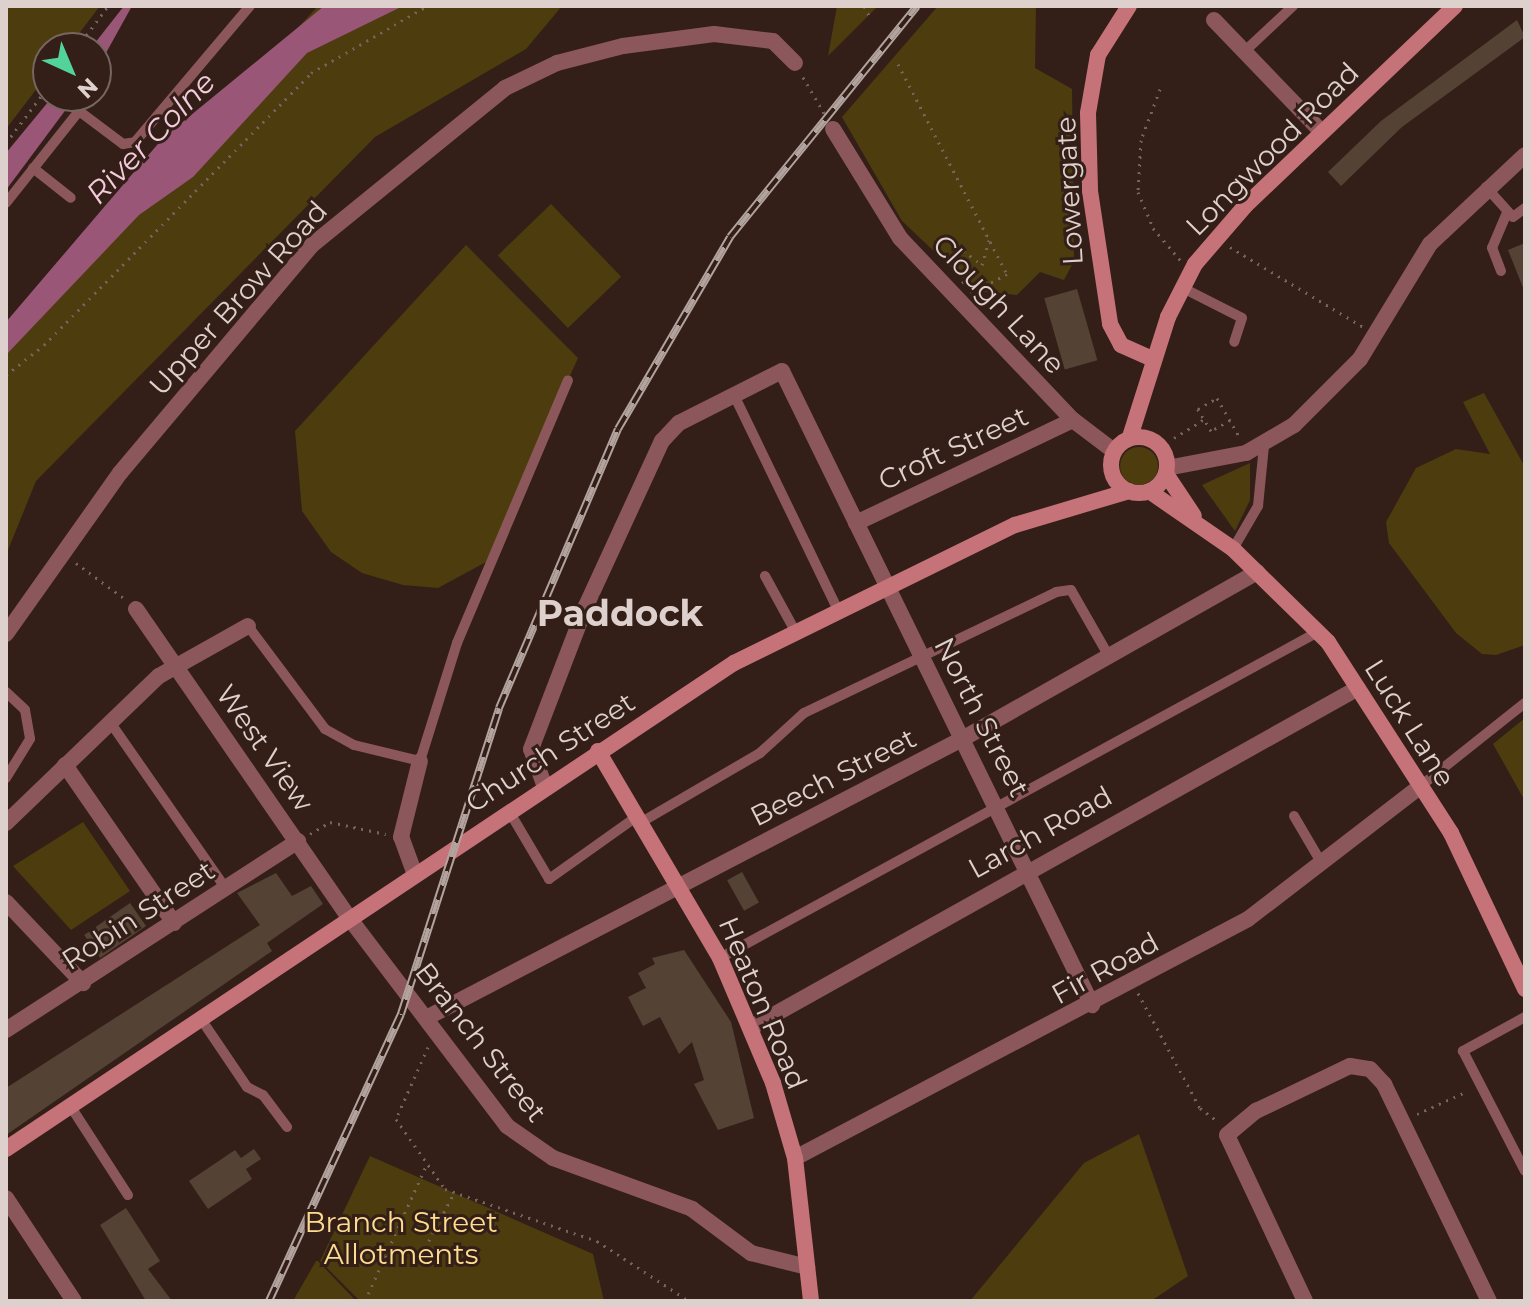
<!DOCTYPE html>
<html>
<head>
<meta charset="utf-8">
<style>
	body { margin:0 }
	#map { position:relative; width:1531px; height:1307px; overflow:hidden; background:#331f18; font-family:Montserrat,sans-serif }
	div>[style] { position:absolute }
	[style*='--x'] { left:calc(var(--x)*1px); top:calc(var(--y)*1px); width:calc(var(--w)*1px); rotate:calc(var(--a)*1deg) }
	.green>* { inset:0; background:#4d3c0e; transform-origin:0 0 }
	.round { border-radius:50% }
	.water>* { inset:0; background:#995676 }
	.building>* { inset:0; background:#544334; transform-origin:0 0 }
	.path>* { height:3px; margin-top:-1.5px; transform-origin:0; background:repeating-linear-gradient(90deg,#75635d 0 2px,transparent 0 8px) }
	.lane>* { height:10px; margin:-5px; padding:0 5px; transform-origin:5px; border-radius:5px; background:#8c575b }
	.street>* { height:16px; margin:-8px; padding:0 8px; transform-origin:8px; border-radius:8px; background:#8c575b }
	.secondary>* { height:16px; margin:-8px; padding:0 8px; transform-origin:8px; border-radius:8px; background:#c67279 }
	.secondary>.ring { margin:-8px; padding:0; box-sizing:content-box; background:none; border:16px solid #c67279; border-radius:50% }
	.rail>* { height:8px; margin-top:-4px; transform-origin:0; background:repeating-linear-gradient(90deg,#331f18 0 15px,#b2a39e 0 30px); box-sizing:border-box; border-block:2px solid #b2a39e }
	span { translate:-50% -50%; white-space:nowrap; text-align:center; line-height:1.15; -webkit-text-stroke:6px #331f18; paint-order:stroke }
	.street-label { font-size:28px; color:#ded0cc }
	.park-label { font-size:28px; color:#fddc90 }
	.water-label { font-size:30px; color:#f4cbdc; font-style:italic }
	.district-label { font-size:36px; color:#ded0cc; font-weight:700 }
	.frame { position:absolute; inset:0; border:8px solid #ded0cc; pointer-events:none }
	.north { position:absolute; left:32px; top:32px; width:80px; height:80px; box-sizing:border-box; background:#331f18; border:2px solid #776660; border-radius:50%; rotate:136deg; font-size:22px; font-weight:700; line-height:32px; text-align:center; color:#ded0cc }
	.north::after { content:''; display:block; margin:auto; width:28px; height:36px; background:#52d397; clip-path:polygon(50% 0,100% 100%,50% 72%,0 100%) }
</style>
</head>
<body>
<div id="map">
	<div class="green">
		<div style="clip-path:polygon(6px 6px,100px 6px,68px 48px,48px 48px,48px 74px,6px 129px)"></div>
		<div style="clip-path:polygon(318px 6px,562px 6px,526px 49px,375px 137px,36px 481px,6px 555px,6px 344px)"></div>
		<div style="clip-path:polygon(837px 6px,878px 6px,828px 56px)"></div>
		<div style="clip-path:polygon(938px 6px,1036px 6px,1035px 68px,1072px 89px,1074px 261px,1064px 280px,1040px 272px,1017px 295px,976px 291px,902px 221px,842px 117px)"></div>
		<div style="left:551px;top:204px;width:101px;height:74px;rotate:46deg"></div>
		<div style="clip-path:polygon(466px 245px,578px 358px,486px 562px,438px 588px,403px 585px,362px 573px,331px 552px,302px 511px,295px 431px)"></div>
		<div style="clip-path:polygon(1484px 393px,1525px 467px,1525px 645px,1496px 655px,1482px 654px,1456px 633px,1389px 543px,1386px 522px,1416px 468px,1456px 449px,1490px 454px,1463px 402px)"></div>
		<div class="round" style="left:1120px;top:447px;width:38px;height:38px"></div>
		<div style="clip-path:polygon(1250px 463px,1250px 500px,1235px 531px,1202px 485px)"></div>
		<div style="clip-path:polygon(1525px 718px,1525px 801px,1493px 744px)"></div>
		<div style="clip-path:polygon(83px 822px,130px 891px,71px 930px,13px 866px)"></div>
		<div style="clip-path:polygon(1139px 1134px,1188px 1276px,1151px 1301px,970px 1301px,1084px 1163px)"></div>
		<div style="clip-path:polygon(370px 1156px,593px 1254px,604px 1301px,360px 1301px,320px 1261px)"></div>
		<div style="clip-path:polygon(316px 1261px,318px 1261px,356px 1301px,293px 1301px)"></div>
	</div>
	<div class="water">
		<div style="clip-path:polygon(124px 6px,132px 6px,96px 71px,91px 48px)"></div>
		<div style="clip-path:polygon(324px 6px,403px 6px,307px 53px,193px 177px,139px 215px,6px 355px,6px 322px,163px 138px)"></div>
		<div style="clip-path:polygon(53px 96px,76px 96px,6px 190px,6px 153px)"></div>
	</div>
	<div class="building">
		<div style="clip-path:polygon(1517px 20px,1525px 37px,1402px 127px,1341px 186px,1328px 172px,1381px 121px)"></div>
		<div style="clip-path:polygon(1525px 243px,1525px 290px,1524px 290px,1508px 250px)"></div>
		<div style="left:1077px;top:289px;width:74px;height:34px;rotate:74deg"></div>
		<div style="left:742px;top:872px;width:35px;height:17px;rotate:61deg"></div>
		<div style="clip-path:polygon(276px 873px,292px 896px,311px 886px,323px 904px,267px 943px,272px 951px,6px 1135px,6px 1088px,260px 925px,237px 893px)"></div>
		<div style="left:130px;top:903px;width:28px;height:56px;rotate:55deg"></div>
		<div style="clip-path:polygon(684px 950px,731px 1022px,754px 1118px,718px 1130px,694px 1084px,704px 1080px,692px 1042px,679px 1054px,660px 1017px,643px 1026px,628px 997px,646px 988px,638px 973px,655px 964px,652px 958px)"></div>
		<div style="clip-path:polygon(254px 1149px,261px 1159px,246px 1169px,252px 1179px,208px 1209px,189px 1181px,235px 1150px,241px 1158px)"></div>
		<div style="clip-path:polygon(126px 1208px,160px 1261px,148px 1269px,172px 1301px,146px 1301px,100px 1225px)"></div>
	</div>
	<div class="path">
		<div style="--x:864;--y:6;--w:10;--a:61"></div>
		<div style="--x:77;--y:48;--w:52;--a:-53.6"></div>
		<div style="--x:898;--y:64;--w:237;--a:62.6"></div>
		<div style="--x:1007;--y:274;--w:41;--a:152.2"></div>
		<div style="--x:803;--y:77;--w:44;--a:59.9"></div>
		<div style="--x:1160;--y:89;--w:54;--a:110.4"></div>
		<div style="--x:1141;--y:140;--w:52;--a:93.3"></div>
		<div style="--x:1138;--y:192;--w:39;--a:67"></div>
		<div style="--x:1153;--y:228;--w:42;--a:49.8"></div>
		<div style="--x:6;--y:143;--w:70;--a:-53.1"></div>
		<div style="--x:1230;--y:247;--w:155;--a:31"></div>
		<div style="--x:962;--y:283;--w:10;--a:-37"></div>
		<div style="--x:970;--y:277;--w:34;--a:-113"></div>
		<div style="--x:957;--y:246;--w:31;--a:37"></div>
		<div style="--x:982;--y:265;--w:26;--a:-74"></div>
		<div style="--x:6;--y:375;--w:48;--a:-38.3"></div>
		<div style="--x:44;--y:345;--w:381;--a:-45.5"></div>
		<div style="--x:311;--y:73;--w:134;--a:-30"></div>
		<div style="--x:1230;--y:420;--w:22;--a:150"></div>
		<div style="--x:1211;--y:431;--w:26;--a:-121"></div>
		<div style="--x:1198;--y:409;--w:22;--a:-30"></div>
		<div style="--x:1217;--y:398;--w:46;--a:60.1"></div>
		<div style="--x:1174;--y:438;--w:36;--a:-32"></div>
		<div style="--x:76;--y:563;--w:61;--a:36.3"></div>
		<div style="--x:310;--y:834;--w:23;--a:-31"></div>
		<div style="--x:330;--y:822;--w:57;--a:12.1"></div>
		<div style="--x:1138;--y:993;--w:131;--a:61.7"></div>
		<div style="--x:1200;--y:1108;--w:21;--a:37"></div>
		<div style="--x:428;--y:1047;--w:79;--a:114"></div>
		<div style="--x:396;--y:1119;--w:85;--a:55"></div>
		<div style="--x:445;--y:1189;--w:161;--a:18.9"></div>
		<div style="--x:597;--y:1241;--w:110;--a:33.1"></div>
		<div style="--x:1417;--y:1114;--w:56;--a:-24.3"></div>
		<div style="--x:425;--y:1248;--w:62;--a:-62.2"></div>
		<div style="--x:365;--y:1301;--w:150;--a:-65.7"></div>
	</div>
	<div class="lane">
		<div style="--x:1245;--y:51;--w:66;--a:-43.2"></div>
		<div style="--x:33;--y:168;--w:48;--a:38.3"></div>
		<div style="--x:1486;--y:187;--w:40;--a:48"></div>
		<div style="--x:1513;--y:217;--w:15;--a:-37"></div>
		<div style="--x:6;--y:203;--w:117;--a:-51.6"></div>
		<div style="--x:79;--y:111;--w:55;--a:36.9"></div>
		<div style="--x:123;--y:144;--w:12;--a:-9"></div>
		<div style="--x:135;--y:142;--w:178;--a:-49.8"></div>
		<div style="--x:1501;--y:271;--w:25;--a:-111"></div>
		<div style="--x:1492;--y:248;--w:38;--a:-67"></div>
		<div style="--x:1181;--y:287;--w:68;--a:26.9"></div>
		<div style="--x:1242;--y:318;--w:25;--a:108"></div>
		<div style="--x:734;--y:395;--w:237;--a:64.2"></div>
		<div style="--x:1233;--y:549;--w:50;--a:-59.8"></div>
		<div style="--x:1258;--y:506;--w:60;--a:-84.3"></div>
		<div style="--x:765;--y:576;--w:60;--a:61.3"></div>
		<div style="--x:248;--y:626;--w:129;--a:53.2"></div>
		<div style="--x:325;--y:729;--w:33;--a:29"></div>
		<div style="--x:354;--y:745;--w:68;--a:13.6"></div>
		<div style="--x:420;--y:761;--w:124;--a:-72.6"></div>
		<div style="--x:457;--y:643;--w:285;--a:-67.1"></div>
		<div style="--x:6;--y:692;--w:26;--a:43"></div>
		<div style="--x:25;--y:710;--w:29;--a:80"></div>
		<div style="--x:30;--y:739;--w:46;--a:121.6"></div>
		<div style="--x:110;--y:722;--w:203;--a:55.2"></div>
		<div style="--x:1418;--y:788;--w:137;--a:-38.5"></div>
		<div style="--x:509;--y:811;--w:79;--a:59.5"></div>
		<div style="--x:549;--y:879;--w:110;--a:-35.4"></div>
		<div style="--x:1294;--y:816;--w:53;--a:59.6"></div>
		<div style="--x:645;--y:820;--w:133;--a:-30.2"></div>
		<div style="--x:760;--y:753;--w:59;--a:-42.3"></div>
		<div style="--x:804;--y:713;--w:280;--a:-25.6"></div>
		<div style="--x:1056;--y:592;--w:15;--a:-8"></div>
		<div style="--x:1071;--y:590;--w:78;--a:60.2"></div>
		<div style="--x:720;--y:958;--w:681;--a:-28.6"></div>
		<div style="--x:1525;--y:1017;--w:71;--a:151.3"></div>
		<div style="--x:1463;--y:1051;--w:135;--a:62.7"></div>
		<div style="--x:201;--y:1019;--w:82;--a:55.9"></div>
		<div style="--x:247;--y:1087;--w:18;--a:27"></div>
		<div style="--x:263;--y:1095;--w:40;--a:53"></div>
		<div style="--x:71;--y:1107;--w:105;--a:57.1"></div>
	</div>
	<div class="street">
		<div style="--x:1214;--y:20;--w:154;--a:46.1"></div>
		<div style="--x:833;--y:129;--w:128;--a:58.4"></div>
		<div style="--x:900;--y:238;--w:251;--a:46.5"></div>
		<div style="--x:1073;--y:420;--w:51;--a:37.1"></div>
		<div style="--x:1167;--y:468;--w:80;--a:-10.8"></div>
		<div style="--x:1246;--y:453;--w:56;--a:-30.3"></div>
		<div style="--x:1294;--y:425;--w:93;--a:-45"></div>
		<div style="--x:1360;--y:359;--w:135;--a:-58.7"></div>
		<div style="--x:1430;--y:244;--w:130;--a:-43.1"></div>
		<div style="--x:856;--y:523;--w:240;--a:-25.4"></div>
		<div style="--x:136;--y:609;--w:377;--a:55.4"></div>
		<div style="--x:350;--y:919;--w:260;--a:52.8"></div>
		<div style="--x:507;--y:1126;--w:56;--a:34.8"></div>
		<div style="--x:553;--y:1158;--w:148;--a:20.1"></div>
		<div style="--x:692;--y:1209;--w:74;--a:36.7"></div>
		<div style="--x:751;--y:1253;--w:58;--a:14"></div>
		<div style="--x:6;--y:634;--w:197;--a:-54.7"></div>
		<div style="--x:120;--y:473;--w:298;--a:-49.9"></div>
		<div style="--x:312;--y:245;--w:249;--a:-39.1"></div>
		<div style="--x:505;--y:88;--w:58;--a:-25.7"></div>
		<div style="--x:557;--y:63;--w:68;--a:-14.4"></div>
		<div style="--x:623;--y:46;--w:92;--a:-7.5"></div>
		<div style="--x:714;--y:34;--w:59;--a:6.8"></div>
		<div style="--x:773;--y:41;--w:31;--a:45"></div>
		<div style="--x:65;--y:765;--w:192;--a:55.4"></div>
		<div style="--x:545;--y:787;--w:40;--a:-110.2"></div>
		<div style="--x:531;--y:749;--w:153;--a:-69"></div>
		<div style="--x:586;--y:606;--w:182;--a:-65.3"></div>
		<div style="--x:662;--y:441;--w:25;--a:-47"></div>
		<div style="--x:679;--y:423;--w:115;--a:-26.8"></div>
		<div style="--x:782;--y:371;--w:706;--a:63.94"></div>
		<div style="--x:6;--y:823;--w:212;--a:-43.9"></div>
		<div style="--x:159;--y:676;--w:102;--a:-29.3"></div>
		<div style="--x:414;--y:872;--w:37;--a:-110"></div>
		<div style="--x:401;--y:837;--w:78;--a:-76"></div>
		<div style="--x:6;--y:902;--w:112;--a:46.5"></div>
		<div style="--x:428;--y:1017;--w:604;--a:-27.5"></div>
		<div style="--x:964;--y:738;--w:337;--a:-29.5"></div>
		<div style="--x:752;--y:1027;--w:694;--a:-29.22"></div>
		<div style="--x:6;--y:1030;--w:348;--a:-32.9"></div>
		<div style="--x:795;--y:1158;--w:512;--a:-27.82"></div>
		<div style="--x:1248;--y:919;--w:215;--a:-37.6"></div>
		<div style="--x:6;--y:1198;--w:123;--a:56.6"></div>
		<div style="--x:1305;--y:1301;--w:183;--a:-115.2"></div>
		<div style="--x:1227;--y:1135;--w:38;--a:-40"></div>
		<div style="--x:1256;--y:1111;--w:104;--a:-25.6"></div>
		<div style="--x:1350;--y:1066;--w:20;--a:9"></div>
		<div style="--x:1370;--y:1069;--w:21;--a:47"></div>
		<div style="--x:1384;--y:1084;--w:241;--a:64.2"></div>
	</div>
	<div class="secondary">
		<div style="--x:1129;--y:6;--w:58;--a:122.3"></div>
		<div style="--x:1098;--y:55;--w:59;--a:99.8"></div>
		<div style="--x:1088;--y:113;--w:78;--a:88.5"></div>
		<div style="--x:1090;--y:191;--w:134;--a:81.4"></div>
		<div style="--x:1110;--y:324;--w:24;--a:62"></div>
		<div style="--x:1121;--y:345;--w:35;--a:24"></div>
		<div class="ring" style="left:1111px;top:437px;width:40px;height:40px"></div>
		<div style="--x:1130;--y:437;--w:126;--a:-72.4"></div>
		<div style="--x:1168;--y:317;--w:59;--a:-63"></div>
		<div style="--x:1195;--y:264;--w:77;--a:-49.2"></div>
		<div style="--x:1245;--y:206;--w:290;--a:-43.6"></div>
		<div style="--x:1166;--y:474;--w:50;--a:56.3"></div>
		<div style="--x:1149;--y:491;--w:102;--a:34.6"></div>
		<div style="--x:1233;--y:549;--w:133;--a:44.4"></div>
		<div style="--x:1328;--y:642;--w:227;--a:57.2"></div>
		<div style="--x:1451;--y:833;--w:173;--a:64.6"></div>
		<div style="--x:598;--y:751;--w:240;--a:59.5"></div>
		<div style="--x:720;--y:958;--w:136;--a:67"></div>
		<div style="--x:773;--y:1083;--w:78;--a:73.7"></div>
		<div style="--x:795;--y:1158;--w:144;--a:83.6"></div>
		<div style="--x:6;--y:1149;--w:875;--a:-33.73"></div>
		<div style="--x:734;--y:663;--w:313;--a:-26.2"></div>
		<div style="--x:1015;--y:525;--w:119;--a:-16.6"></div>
	</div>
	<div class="rail">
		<div style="--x:269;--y:1301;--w:316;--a:-65.3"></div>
		<div style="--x:401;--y:1014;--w:321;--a:-72.2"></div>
		<div style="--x:499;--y:708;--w:303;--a:-66.9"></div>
		<div style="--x:618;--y:429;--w:222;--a:-59.7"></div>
		<div style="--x:730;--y:237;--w:297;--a:-51"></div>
	</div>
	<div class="street-label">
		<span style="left:1272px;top:149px;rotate:-45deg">Longwood Road</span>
		<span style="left:1069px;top:191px;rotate:-93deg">Lowergate</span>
		<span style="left:238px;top:298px;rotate:-48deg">Upper Brow Road</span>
		<span style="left:999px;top:304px;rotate:47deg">Clough Lane</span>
		<span style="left:953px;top:448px;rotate:-25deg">Croft Street</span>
		<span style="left:982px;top:717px;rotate:63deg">North Street</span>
		<span style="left:1410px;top:723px;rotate:58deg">Luck Lane</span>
		<span style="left:265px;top:748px;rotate:55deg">West View</span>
		<span style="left:550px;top:752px;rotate:-33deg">Church Street</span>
		<span style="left:833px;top:777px;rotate:-27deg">Beech Street</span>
		<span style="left:1040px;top:832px;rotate:-29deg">Larch Road</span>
		<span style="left:138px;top:915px;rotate:-33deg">Robin Street</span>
		<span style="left:1105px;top:968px;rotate:-29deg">Fir Road</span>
		<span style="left:763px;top:1003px;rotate:67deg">Heaton Road</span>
		<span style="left:481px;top:1042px;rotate:52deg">Branch Street</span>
	</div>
	<div class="park-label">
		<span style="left:401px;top:1238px">Branch Street<br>Allotments</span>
	</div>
	<div class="water-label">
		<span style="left:151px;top:138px;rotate:-46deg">River Colne</span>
	</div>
	<div class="district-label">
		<span style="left:620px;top:614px">Paddock</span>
	</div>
	<div class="frame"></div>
	<div class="north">N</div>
</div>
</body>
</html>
